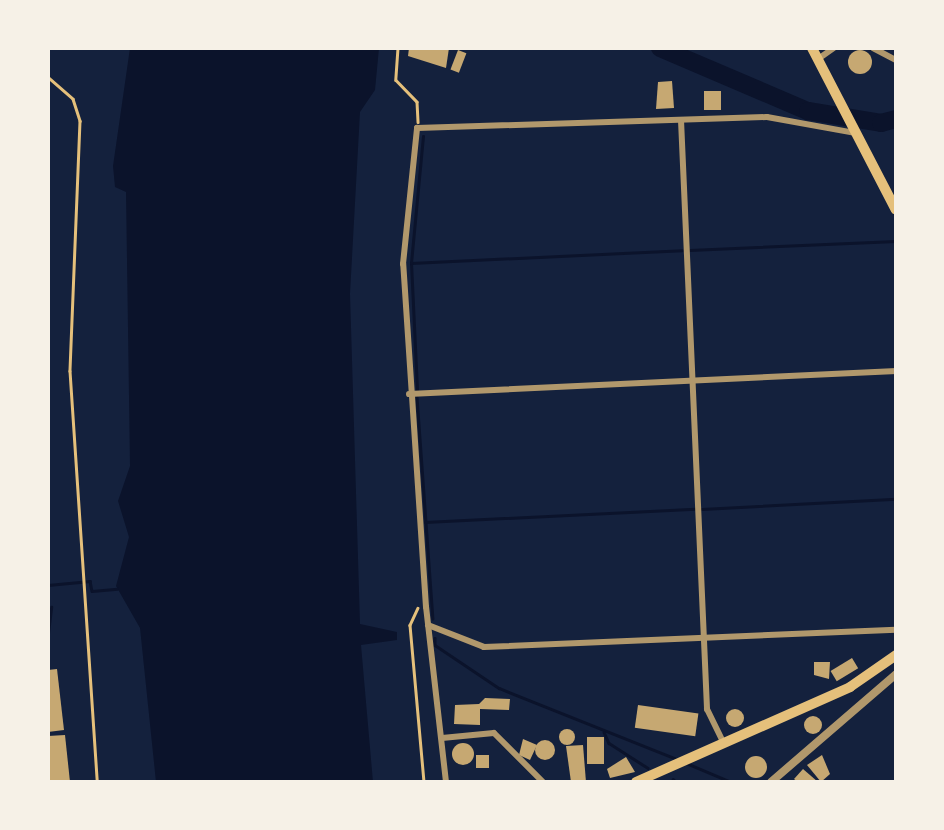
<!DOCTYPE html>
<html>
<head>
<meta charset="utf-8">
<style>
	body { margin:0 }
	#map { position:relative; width:944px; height:830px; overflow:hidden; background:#14213d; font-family:"Archivo Narrow",sans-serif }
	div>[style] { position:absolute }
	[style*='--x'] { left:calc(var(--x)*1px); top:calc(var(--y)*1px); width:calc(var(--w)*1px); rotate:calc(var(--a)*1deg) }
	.water>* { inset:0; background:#0b132b }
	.stream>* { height:2.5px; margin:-1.25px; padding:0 1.25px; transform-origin:1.25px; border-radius:1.25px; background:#0b132b }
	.river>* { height:18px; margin:-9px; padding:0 9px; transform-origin:9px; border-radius:9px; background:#0b132b }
	.building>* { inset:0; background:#c6a872; transform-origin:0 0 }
	.round { border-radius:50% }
	.path>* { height:2.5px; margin:-1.25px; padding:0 1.25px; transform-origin:1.25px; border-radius:1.25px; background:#e5c07b }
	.minor>* { height:6px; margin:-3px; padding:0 3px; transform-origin:3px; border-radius:3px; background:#b1986c }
	.tertiary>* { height:8px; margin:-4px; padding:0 4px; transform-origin:4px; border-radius:4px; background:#b1986c }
	.primary>* { height:10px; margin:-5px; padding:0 5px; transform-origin:5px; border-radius:5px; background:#e5c07b }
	span { translate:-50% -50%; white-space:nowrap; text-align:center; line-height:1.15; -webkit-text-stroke:8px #f6f1e7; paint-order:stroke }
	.frame { position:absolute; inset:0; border:50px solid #f6f1e7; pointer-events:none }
</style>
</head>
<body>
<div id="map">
	<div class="water">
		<div style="clip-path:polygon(130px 48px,379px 48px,375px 90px,360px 112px,350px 294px,360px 624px,397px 632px,397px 640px,361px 645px,373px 782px,156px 782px,140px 628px,116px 586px,129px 537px,118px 501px,130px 466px,126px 192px,115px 187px,113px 166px)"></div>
	</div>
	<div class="stream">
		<div style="--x:690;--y:250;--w:206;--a:-2.5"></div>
		<div style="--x:411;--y:263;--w:271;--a:-2.7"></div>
		<div style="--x:417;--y:390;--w:127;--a:-92.7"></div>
		<div style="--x:411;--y:263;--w:127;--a:-84.6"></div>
		<div style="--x:417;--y:397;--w:222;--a:85.9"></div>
		<div style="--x:702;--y:509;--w:194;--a:-3"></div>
		<div style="--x:425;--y:522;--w:270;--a:-2.8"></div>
		<div style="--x:48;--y:585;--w:42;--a:-5.4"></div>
		<div style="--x:90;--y:581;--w:10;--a:79"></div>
		<div style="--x:92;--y:591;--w:25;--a:-5"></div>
		<div style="--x:48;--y:633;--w:26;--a:-83"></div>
		<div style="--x:435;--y:638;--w:7;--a:90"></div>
		<div style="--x:435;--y:645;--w:77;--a:33.9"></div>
		<div style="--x:499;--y:688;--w:194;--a:21.8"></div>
		<div style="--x:604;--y:732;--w:12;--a:66"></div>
		<div style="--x:609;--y:743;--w:46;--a:32.7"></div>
		<div style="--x:686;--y:763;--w:49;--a:22.9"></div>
		<div style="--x:673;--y:779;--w:4;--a:45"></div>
	</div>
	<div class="river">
		<div style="--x:660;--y:48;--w:161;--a:23.1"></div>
		<div style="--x:808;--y:111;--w:74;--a:9.3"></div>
		<div style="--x:881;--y:123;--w:16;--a:-15"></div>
	</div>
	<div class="building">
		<div style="clip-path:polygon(409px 48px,449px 48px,446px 68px,408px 56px)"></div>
		<div style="left:458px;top:50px;width:9px;height:21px;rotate:21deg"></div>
		<div class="round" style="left:848px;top:50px;width:24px;height:24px"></div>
		<div style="clip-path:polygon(672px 81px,674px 108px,656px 109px,658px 82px)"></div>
		<div style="left:704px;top:91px;width:17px;height:19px"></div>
		<div style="left:852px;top:658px;width:12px;height:25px;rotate:59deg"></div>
		<div style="clip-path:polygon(814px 662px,830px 662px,829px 679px,814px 675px)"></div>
		<div style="clip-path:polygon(57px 669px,64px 730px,48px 732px,48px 670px)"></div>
		<div style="clip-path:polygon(485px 698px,510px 699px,509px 710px,480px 709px,480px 725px,454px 724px,455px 705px,479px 704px)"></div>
		<div style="left:638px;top:705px;width:61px;height:23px;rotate:8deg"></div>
		<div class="round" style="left:726px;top:709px;width:18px;height:18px"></div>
		<div class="round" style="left:804px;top:716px;width:18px;height:18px"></div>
		<div class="round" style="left:559px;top:729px;width:16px;height:16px"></div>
		<div style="clip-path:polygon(65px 735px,70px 782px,48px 782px,48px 736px)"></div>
		<div style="left:587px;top:737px;width:17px;height:27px"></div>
		<div style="clip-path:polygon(523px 739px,537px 745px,530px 760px,519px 755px)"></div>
		<div class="round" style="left:535px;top:740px;width:20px;height:20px"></div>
		<div class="round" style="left:452px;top:743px;width:22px;height:22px"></div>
		<div style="clip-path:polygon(583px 745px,586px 782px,571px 782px,566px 746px)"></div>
		<div style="left:476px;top:755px;width:13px;height:13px"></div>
		<div style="clip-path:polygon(822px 755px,830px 774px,821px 782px,807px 765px)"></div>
		<div class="round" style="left:745px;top:756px;width:22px;height:22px"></div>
		<div style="clip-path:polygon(626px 757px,635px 772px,610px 778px,607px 769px)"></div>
		<div style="clip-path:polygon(803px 769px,818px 782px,798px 782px,794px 779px)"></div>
	</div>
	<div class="path">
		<div style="--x:398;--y:48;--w:32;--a:94"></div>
		<div style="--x:396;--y:80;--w:30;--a:46"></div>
		<div style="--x:417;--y:102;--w:20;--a:87"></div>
		<div style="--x:48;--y:77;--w:33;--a:41"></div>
		<div style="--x:73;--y:99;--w:23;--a:72"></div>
		<div style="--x:80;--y:121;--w:250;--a:92.3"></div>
		<div style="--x:70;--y:371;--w:412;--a:86.2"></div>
		<div style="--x:418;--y:608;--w:19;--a:115"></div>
		<div style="--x:410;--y:625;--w:158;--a:84.9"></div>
	</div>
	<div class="minor">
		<div style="--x:873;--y:48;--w:26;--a:28"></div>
		<div style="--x:818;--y:59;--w:19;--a:-35"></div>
		<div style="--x:681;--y:120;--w:590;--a:87.47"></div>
		<div style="--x:707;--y:709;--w:39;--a:64"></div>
		<div style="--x:409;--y:394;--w:488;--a:-2.7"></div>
		<div style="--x:428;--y:625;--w:60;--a:21.4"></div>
		<div style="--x:484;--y:647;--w:412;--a:-2.4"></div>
		<div style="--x:442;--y:738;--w:52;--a:-5.5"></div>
		<div style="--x:494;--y:733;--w:69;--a:45"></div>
		<div style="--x:446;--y:782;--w:176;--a:-96.5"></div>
		<div style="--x:426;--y:607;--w:344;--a:-93.8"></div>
		<div style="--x:403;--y:264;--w:137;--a:-84.1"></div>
		<div style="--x:417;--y:128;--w:350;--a:-1.8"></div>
		<div style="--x:767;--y:117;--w:89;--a:10.3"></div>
	</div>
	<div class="tertiary">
		<div style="--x:771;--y:782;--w:165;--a:-40.8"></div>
	</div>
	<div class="primary">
		<div style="--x:812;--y:48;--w:182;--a:62.6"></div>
		<div style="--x:636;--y:782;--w:234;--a:-23.9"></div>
		<div style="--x:850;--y:687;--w:56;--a:-34.8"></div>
	</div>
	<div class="frame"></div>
</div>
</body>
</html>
